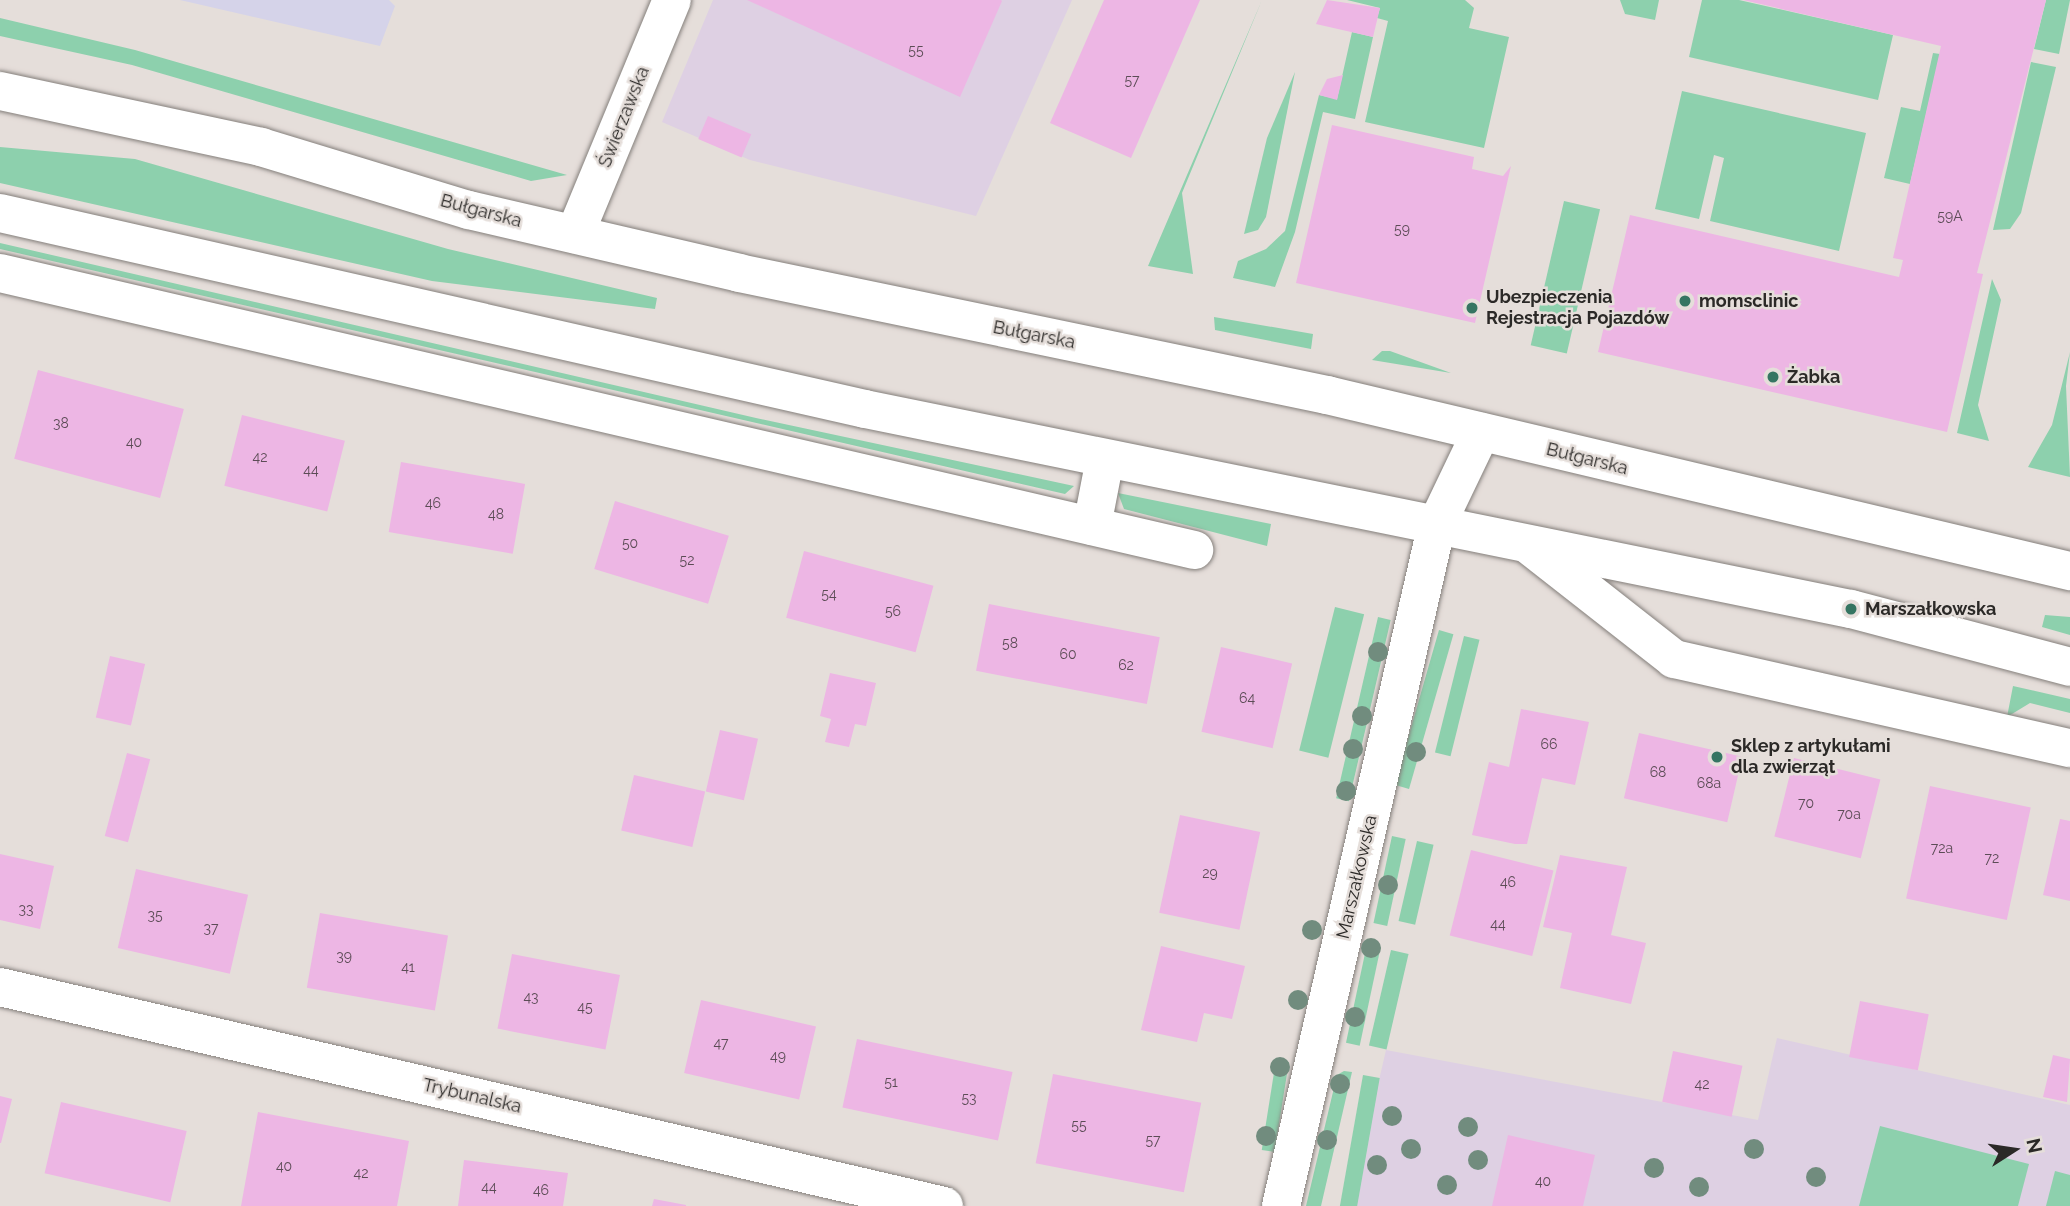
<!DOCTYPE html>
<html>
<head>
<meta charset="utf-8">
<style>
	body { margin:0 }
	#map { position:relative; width:2070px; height:1206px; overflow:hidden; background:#e5deda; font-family:Raleway,sans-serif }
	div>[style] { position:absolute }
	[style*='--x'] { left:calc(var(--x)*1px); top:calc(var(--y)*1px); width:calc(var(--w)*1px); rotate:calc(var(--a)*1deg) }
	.commercial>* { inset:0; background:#d5d3e9 }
	.education>* { inset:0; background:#ded0e3 }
	.green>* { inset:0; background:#8dd0ad; transform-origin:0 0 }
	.building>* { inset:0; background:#edb6e4; transform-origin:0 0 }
	.roads { filter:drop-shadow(0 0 2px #847f7b) drop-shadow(0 0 2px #847f7b) }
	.minor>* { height:38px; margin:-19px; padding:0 19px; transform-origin:19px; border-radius:19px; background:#fff }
	.trees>* { width:20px; height:20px; margin:-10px; border-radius:50%; background:#718c7e }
	.dots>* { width:19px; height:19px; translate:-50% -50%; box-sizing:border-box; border:4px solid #e5deda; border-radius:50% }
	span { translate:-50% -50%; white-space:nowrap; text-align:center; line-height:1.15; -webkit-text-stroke:5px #e5deda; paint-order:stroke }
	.number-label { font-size:14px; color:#5c4c56 }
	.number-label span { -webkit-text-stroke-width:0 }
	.street-label { font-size:18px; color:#2b2927 }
	.poi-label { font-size:18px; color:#2b2927; font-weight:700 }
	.left { translate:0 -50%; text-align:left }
	.north { position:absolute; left:1979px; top:1115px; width:70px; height:70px; -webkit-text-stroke:5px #e5deda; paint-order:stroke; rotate:78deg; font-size:19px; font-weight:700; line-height:28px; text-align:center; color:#2b2927 }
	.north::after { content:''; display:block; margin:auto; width:24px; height:32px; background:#2b2927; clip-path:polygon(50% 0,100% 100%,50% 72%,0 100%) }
</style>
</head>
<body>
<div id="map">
	<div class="commercial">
		<div style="clip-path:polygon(180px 0,389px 0,395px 6px,380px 46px)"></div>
	</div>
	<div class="education">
		<div style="clip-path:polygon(713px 0,1072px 0,976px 216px,750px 160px,662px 122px)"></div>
		<div style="clip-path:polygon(1777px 1038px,2070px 1105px,2070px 1206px,1350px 1206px,1386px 1050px,1758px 1120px)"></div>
	</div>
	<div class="green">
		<div style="clip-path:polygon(1262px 0,1182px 193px,1193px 274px,1148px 266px)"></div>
		<div style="clip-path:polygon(1347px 0,1465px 0,1474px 8px,1469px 28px,1509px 37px,1484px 148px,1365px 122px,1388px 21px,1377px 18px,1380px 8px)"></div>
		<div style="clip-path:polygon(1620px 0,1659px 0,1655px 20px,1625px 14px)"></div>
		<div style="clip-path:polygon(1702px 0,1739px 0,1893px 35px,1878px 100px,1689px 57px)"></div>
		<div style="clip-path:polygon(2046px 0,2070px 0,2059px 54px,2034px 49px)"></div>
		<div style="clip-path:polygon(0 18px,135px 50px,567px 175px,531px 181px,132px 65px,0 36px)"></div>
		<div style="clip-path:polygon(1352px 32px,1373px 37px,1355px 119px,1323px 112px,1295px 232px,1275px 287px,1233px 278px,1238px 261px,1266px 249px,1285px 231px,1319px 95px,1337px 99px)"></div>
		<div style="clip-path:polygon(1933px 53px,1940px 54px,1910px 184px,1884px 178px,1901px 107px,1920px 111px)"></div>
		<div style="clip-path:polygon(2031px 62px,2056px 67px,2021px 213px,2010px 229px,1993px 230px)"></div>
		<div style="clip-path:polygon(1295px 72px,1266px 217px,1258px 230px,1244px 234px,1267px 138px)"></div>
		<div style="clip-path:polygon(1682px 91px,1866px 133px,1839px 251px,1710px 221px,1724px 158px,1714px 155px,1699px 219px,1655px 209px)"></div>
		<div style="clip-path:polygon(0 147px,135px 159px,448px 249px,657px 298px,655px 309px,432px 281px,0 183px)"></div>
		<div style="left:1564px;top:201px;width:37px;height:148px;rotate:13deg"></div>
		<div style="clip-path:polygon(0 243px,756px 418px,1074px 486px,1065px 494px,0 249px)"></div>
		<div style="clip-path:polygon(1992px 279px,2001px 300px,1978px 405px,1989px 441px,1957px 433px)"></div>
		<div style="clip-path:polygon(1214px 317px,1313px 334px,1311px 349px,1215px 330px)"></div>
		<div style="clip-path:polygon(1382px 351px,1390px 351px,1451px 373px,1372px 360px)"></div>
		<div style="clip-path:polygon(2070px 352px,2066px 386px,2070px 477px,2028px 467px,2052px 425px)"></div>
		<div style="clip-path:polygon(1118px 493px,1271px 524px,1267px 546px,1124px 509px)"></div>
		<div style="left:1335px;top:607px;width:30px;height:148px;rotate:14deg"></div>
		<div style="clip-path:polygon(2045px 615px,2070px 617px,2070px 635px,2042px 627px)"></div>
		<div style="left:1378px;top:617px;width:13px;height:186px;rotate:13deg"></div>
		<div style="left:1439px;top:630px;width:15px;height:161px;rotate:16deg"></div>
		<div style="left:1464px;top:636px;width:16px;height:120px;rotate:14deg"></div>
		<div style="clip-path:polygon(2013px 686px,2070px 699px,2070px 713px,2030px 703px,2007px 717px)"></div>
		<div style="left:1392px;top:836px;width:14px;height:89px;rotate:12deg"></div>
		<div style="left:1417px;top:841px;width:17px;height:82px;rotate:13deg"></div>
		<div style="left:1367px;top:944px;width:14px;height:101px;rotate:12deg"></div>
		<div style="left:1391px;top:950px;width:18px;height:98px;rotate:13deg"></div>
		<div style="left:1276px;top:1060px;width:13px;height:91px;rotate:9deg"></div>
		<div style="clip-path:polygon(1344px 1071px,1352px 1072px,1321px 1206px,1306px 1206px,1337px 1075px)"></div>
		<div style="left:1363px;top:1075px;width:17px;height:135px;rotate:10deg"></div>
		<div style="clip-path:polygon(1880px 1126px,2029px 1164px,2018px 1206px,1859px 1206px)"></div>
		<div style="clip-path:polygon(2055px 1171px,2070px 1175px,2070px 1206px,2046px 1206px)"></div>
	</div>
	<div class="building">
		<div style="clip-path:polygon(747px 0,1001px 0,1002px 1px,960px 97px)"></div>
		<div style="clip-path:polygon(1104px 0,1200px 0,1131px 158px,1050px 123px)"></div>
		<div style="clip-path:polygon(1327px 0,1380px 8px,1373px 37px,1316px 24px)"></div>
		<div style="clip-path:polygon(1743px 0,2046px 0,1977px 273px,1983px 274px,1947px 432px,1598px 352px,1630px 215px,1899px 277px,1903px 260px,1893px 258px,1941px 46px)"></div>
		<div style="clip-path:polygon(1343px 75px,1337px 100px,1319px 95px,1327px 79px)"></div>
		<div style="left:708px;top:116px;width:47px;height:25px;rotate:23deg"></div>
		<div style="clip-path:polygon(1332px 125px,1474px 157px,1472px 169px,1503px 176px,1511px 166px,1475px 323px,1296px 283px)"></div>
		<div style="left:38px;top:370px;width:151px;height:92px;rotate:15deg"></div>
		<div style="left:242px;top:415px;width:106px;height:73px;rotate:14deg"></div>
		<div style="left:401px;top:462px;width:126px;height:71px;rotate:10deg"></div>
		<div style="left:615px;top:501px;width:119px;height:71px;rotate:17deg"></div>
		<div style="left:804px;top:551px;width:134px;height:69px;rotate:15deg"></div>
		<div style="left:989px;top:604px;width:174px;height:68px;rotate:11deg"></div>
		<div style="left:1221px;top:647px;width:73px;height:87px;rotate:13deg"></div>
		<div style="left:110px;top:656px;width:36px;height:63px;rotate:13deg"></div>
		<div style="clip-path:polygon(830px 673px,876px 683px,866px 726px,855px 724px,849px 747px,825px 742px,831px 719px,820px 716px)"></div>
		<div style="clip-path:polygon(1521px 709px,1589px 722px,1575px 785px,1542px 778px,1527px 844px,1515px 844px,1472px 835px,1489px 762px,1509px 767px)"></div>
		<div style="left:720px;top:730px;width:39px;height:63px;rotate:13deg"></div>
		<div style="left:1639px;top:733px;width:106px;height:67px;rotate:13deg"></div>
		<div style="left:127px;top:753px;width:24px;height:86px;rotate:15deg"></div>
		<div style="left:1794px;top:758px;width:89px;height:81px;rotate:14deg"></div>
		<div style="left:634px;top:775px;width:73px;height:57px;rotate:13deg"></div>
		<div style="left:1930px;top:786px;width:103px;height:115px;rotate:12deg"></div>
		<div style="left:1180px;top:815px;width:82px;height:100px;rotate:12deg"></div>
		<div style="clip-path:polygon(2060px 819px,2070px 821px,2070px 901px,2043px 895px)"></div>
		<div style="left:1471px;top:850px;width:85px;height:88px;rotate:14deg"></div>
		<div style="clip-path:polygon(0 854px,54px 866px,40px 929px,0 920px)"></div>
		<div style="clip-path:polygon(1560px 855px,1627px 867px,1611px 935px,1646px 943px,1631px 1004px,1560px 988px,1572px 933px,1543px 927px)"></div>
		<div style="left:136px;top:869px;width:115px;height:81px;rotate:13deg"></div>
		<div style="left:320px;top:913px;width:130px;height:76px;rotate:10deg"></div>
		<div style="clip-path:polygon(1161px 946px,1245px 966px,1232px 1019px,1204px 1013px,1197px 1042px,1141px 1030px)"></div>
		<div style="left:512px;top:954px;width:110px;height:76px;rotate:11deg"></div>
		<div style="left:701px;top:1000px;width:118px;height:75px;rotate:13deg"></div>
		<div style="left:1860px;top:1001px;width:70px;height:57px;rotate:11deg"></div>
		<div style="left:857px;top:1039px;width:159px;height:70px;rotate:12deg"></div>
		<div style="left:1673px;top:1051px;width:71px;height:52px;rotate:12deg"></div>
		<div style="clip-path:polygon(2053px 1055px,2070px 1059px,2067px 1102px,2043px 1097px)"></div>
		<div style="left:1053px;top:1074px;width:151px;height:91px;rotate:11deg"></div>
		<div style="clip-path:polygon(0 1096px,12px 1099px,1px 1143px,0 1143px)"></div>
		<div style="left:61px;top:1102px;width:129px;height:73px;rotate:13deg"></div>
		<div style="clip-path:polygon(258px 1112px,409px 1141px,397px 1206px,241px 1206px)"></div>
		<div style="clip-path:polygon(1508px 1135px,1595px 1155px,1583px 1206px,1492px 1206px)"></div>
		<div style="clip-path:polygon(464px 1160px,568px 1173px,563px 1206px,458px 1206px)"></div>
		<div style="clip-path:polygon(654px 1199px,686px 1205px,686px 1206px,652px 1206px)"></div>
	</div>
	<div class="roads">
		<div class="minor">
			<div style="--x:0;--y:91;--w:267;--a:12.1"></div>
			<div style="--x:261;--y:147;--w:217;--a:16.9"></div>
			<div style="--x:469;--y:210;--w:277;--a:13.1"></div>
			<div style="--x:739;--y:273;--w:601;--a:11.72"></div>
			<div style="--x:1327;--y:395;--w:764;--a:13.33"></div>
			<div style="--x:0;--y:213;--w:887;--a:12.77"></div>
			<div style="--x:865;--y:409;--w:1006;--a:11.47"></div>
			<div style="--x:1851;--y:609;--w:227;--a:14.8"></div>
			<div style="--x:575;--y:234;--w:253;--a:-67.5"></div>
			<div style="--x:0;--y:273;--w:1226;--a:13.06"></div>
			<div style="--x:1092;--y:526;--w:68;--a:-79"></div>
			<div style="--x:1530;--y:546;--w:183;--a:38.1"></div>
			<div style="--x:1674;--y:659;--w:406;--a:12.7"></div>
			<div style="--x:0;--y:987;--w:969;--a:13.06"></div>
			<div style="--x:1281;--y:1206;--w:700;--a:-77.12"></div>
			<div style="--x:1437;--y:524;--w:102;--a:-64.4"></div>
		</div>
	</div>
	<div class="trees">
		<div style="left:1378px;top:652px"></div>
		<div style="left:1362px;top:716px"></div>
		<div style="left:1353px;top:749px"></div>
		<div style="left:1416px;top:752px"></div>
		<div style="left:1346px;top:791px"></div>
		<div style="left:1388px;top:885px"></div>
		<div style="left:1312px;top:930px"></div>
		<div style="left:1371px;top:948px"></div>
		<div style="left:1298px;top:1000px"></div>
		<div style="left:1355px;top:1017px"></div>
		<div style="left:1280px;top:1067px"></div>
		<div style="left:1340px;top:1084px"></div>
		<div style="left:1392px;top:1116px"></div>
		<div style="left:1468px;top:1127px"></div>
		<div style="left:1266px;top:1136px"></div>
		<div style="left:1327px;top:1140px"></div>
		<div style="left:1411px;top:1149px"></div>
		<div style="left:1754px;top:1149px"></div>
		<div style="left:1478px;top:1160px"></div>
		<div style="left:1377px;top:1165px"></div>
		<div style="left:1654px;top:1168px"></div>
		<div style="left:1816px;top:1177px"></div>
		<div style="left:1447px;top:1185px"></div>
		<div style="left:1699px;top:1187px"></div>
	</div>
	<div class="dots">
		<div style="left:1685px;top:301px;background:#357562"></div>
		<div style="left:1472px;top:308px;background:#357562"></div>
		<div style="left:1773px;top:377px;background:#357562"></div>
		<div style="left:1851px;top:609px;background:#357562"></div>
		<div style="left:1717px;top:757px;background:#357562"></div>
	</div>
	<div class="number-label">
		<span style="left:916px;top:50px">55</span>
		<span style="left:1132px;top:80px">57</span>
		<span style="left:1950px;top:216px">59A</span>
		<span style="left:1402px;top:229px">59</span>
		<span style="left:61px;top:423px">38</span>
		<span style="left:134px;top:442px">40</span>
		<span style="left:260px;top:457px">42</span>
		<span style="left:311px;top:470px">44</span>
		<span style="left:433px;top:503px">46</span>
		<span style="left:496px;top:514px">48</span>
		<span style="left:630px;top:543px">50</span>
		<span style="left:687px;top:560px">52</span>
		<span style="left:829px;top:594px">54</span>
		<span style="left:893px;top:611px">56</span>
		<span style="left:1010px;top:643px">58</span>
		<span style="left:1068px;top:654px">60</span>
		<span style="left:1126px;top:665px">62</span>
		<span style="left:1247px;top:698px">64</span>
		<span style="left:1549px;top:744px">66</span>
		<span style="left:1658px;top:772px">68</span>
		<span style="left:1709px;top:783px">68a</span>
		<span style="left:1806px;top:803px">70</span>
		<span style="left:1849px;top:814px">70a</span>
		<span style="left:1942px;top:848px">72a</span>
		<span style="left:1992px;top:858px">72</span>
		<span style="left:1210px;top:873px">29</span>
		<span style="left:1508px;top:882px">46</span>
		<span style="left:26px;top:909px">33</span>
		<span style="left:155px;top:915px">35</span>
		<span style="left:1498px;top:924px">44</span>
		<span style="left:211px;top:928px">37</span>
		<span style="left:344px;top:956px">39</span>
		<span style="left:408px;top:967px">41</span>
		<span style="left:531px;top:997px">43</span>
		<span style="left:585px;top:1007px">45</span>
		<span style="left:721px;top:1043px">47</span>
		<span style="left:778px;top:1056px">49</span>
		<span style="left:891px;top:1082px">51</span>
		<span style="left:1702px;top:1084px">42</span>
		<span style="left:969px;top:1098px">53</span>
		<span style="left:1079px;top:1125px">55</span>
		<span style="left:1153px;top:1140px">57</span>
		<span style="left:284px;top:1166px">40</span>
		<span style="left:361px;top:1173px">42</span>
		<span style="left:1543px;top:1181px">40</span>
		<span style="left:489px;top:1187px">44</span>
		<span style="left:541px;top:1190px">46</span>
	</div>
	<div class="street-label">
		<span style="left:624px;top:117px;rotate:-68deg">Świerzawska</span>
		<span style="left:481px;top:211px;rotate:15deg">Bułgarska</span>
		<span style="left:1034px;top:335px;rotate:11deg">Bułgarska</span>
		<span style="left:1587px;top:459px;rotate:14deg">Bułgarska</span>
		<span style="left:1357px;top:877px;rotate:-77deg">Marszałkowska</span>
		<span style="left:472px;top:1096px;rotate:13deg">Trybunalska</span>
	</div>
	<div class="poi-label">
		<span class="left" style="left:1486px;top:308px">Ubezpieczenia<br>Rejestracja Pojazdów</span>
		<span class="left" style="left:1699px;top:301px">momsclinic</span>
		<span class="left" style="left:1787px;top:377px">Żabka</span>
		<span class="left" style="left:1865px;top:609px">Marszałkowska</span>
		<span class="left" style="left:1731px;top:757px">Sklep z artykułami<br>dla zwierząt</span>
	</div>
	<div class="north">N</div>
</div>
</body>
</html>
